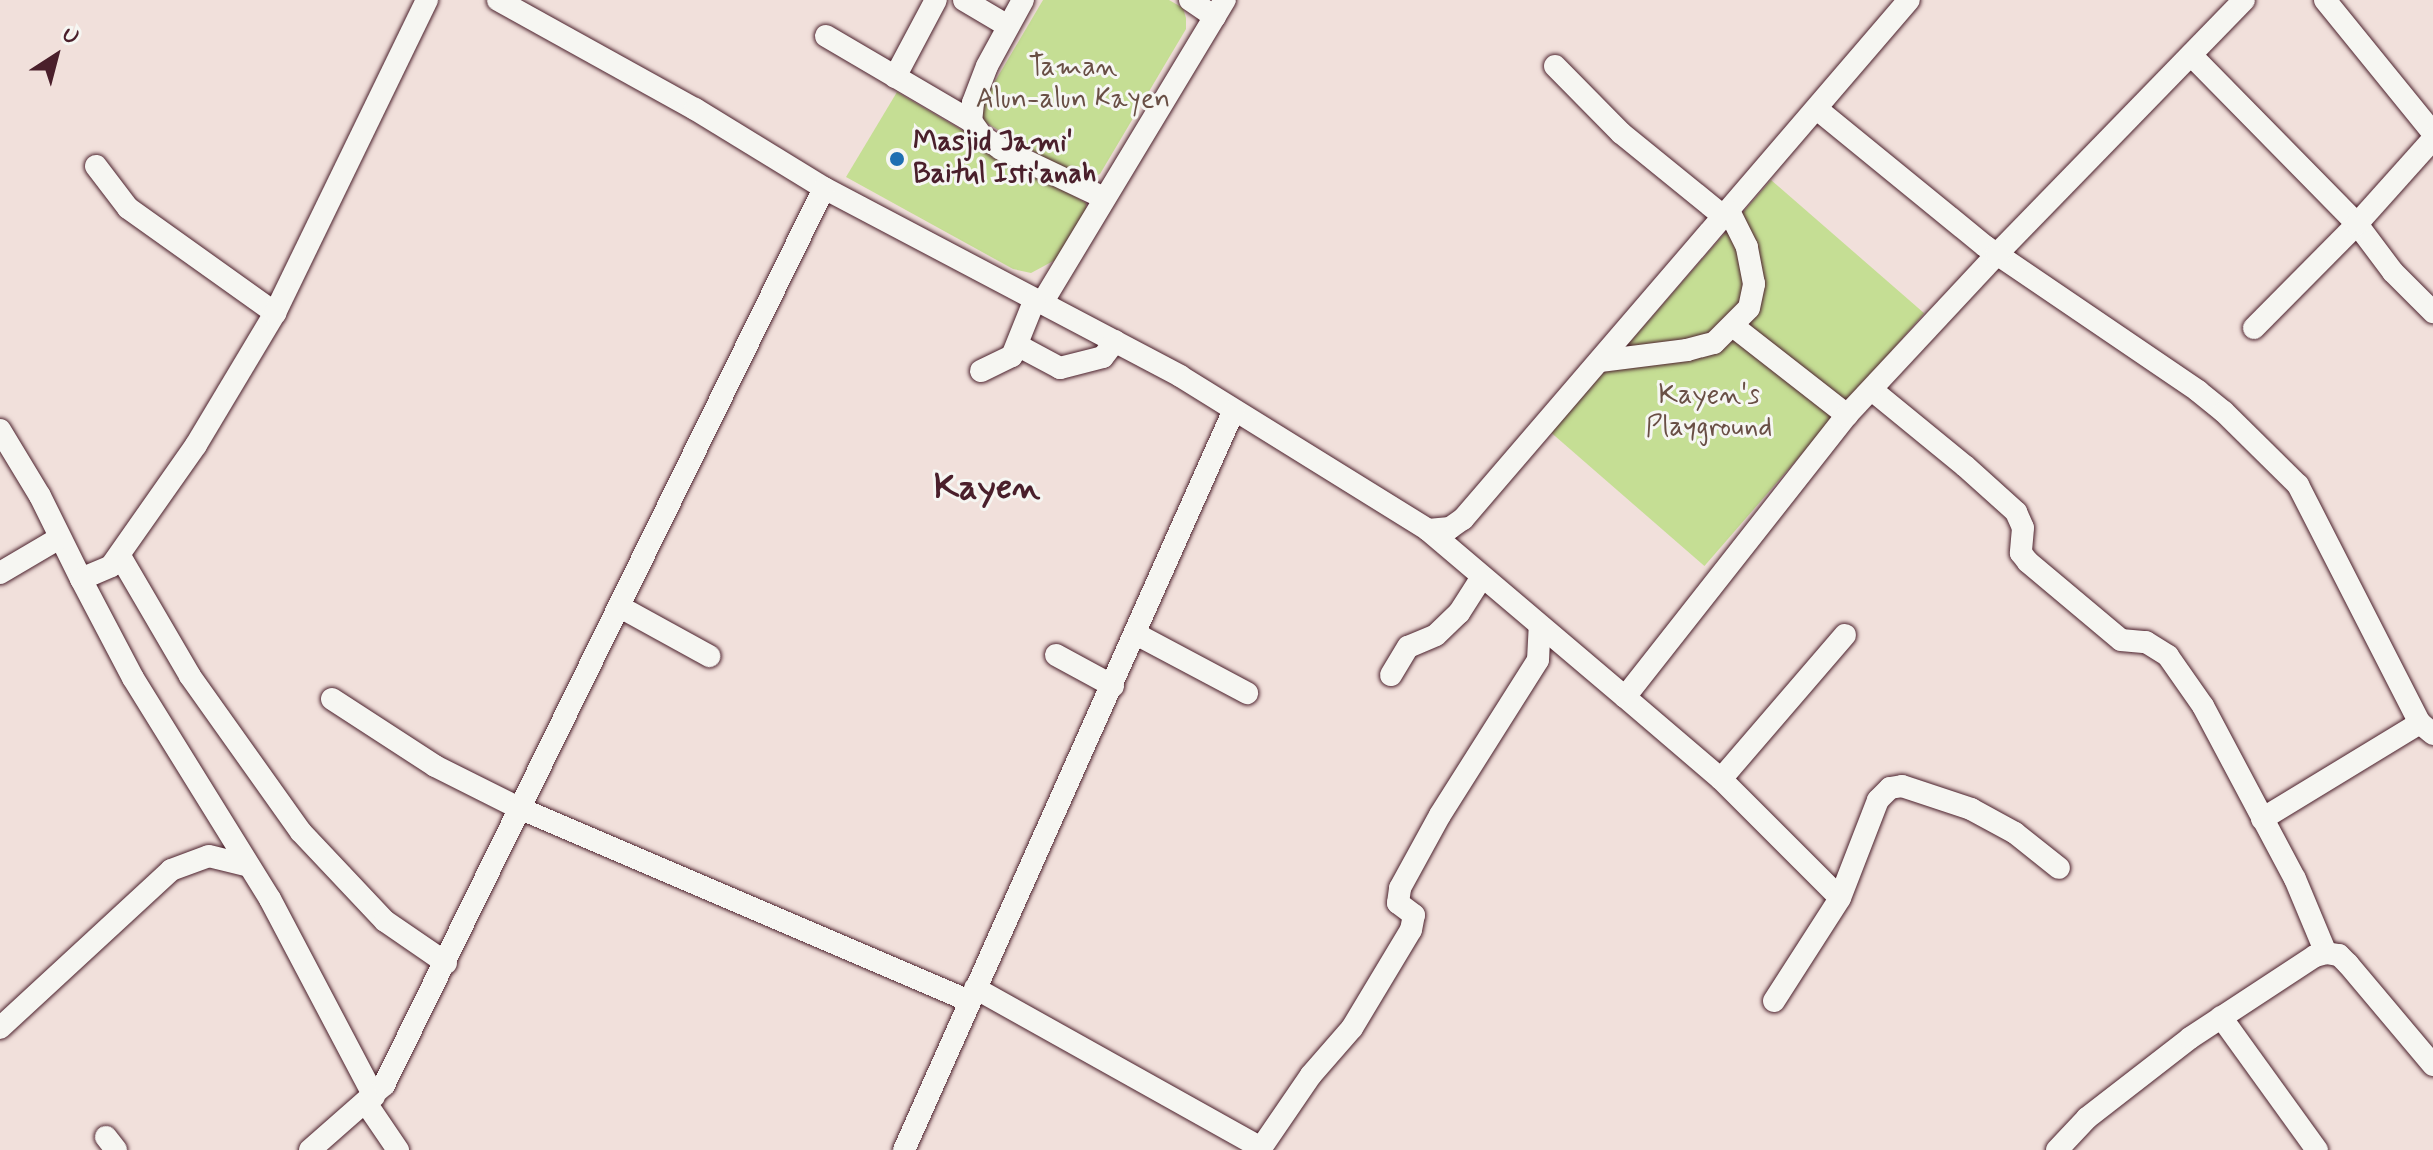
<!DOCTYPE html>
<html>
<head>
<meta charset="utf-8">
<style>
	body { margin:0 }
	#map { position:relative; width:2433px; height:1150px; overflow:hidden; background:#f1e0db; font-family:Mynerve,sans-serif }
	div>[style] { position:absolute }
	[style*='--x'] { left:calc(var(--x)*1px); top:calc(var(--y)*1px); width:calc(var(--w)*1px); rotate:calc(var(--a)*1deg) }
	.green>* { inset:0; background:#c5de94; transform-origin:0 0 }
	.roads { filter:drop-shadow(0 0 2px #4a1f2b) drop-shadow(0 0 2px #4a1f2b) }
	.minor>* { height:22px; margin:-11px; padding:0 11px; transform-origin:11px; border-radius:11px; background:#f6f6f2 }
	.dots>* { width:22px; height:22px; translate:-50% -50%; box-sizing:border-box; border:4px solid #f6f6f2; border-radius:50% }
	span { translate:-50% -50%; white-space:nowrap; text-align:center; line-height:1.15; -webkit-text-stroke:6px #f6f6f2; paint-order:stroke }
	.park-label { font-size:28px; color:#694f45 }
	.poi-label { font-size:28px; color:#4a1f2b; font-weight:700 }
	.left { translate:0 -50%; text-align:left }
	.district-label { font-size:36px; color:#4a1f2b; font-weight:700 }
	.north { position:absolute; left:16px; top:16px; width:80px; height:80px; -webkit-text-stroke:6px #f6f6f2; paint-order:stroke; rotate:36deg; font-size:22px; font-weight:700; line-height:32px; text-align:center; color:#4a1f2b }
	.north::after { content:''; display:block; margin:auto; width:28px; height:36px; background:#4a1f2b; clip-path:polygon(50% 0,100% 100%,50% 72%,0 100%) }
</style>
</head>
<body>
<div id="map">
	<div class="green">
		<div style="clip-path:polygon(1043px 0,1169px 0,1183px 8px,1186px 18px,1186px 29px,1100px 174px,1091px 178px,1081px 180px,985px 122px,982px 114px,981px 105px)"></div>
		<div style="clip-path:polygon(897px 92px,1086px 203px,1086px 213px,1057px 259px,1031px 273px,1013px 269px,846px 177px)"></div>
		<div style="left:1771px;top:180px;width:203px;height:335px;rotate:41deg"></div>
	</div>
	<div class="roads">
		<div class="minor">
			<div style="--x:498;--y:0;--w:225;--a:29"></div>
			<div style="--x:695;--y:109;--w:151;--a:31.5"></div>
			<div style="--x:824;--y:188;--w:403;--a:27.8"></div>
			<div style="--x:1180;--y:376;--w:292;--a:31.8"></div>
			<div style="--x:1428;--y:530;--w:22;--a:-5"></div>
			<div style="--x:1450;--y:528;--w:16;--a:-35"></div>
			<div style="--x:1463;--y:519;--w:684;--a:-49.33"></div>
			<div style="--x:964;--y:0;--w:51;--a:30.6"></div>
			<div style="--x:1023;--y:0;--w:75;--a:118.6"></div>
			<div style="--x:987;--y:66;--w:40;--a:111"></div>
			<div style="--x:973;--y:103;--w:18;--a:96"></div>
			<div style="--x:971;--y:121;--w:19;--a:54"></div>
			<div style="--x:982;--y:136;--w:23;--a:34"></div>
			<div style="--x:1001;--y:149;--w:114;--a:25.4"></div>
			<div style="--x:1190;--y:0;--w:30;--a:34"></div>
			<div style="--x:2325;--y:0;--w:171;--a:50.9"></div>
			<div style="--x:826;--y:36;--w:168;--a:30.4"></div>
			<div style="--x:2191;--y:55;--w:237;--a:45.5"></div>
			<div style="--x:2357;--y:224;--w:60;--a:53.1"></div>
			<div style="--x:2393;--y:272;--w:57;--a:45"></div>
			<div style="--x:1555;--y:66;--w:94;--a:45.4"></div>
			<div style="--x:1621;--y:133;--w:132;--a:39.1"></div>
			<div style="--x:895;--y:77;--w:87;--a:-62"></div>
			<div style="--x:1817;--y:109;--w:217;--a:39.2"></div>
			<div style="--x:1985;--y:246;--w:258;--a:34.2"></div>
			<div style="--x:2198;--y:391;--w:33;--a:39"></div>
			<div style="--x:2224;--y:412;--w:104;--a:44.6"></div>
			<div style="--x:2298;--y:485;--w:267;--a:62.9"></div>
			<div style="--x:2420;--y:723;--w:17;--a:40"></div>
			<div style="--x:96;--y:166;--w:53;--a:52.7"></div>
			<div style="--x:128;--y:208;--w:181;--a:35.5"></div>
			<div style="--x:1042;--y:303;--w:354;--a:-58.9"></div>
			<div style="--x:1733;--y:326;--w:145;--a:38"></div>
			<div style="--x:2254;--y:328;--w:146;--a:-45.3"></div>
			<div style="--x:2357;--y:224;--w:114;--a:-48.2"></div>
			<div style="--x:1017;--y:345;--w:49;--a:28.1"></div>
			<div style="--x:1060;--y:368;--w:44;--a:-14.3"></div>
			<div style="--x:1103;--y:357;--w:20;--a:-53"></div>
			<div style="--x:1600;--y:361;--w:88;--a:-7.2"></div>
			<div style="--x:1687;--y:350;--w:28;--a:-15"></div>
			<div style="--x:1714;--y:343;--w:49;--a:-45"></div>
			<div style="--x:1749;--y:308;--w:25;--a:-78"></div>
			<div style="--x:1754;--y:284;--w:38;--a:-101"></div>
			<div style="--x:1747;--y:247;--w:40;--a:-116.6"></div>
			<div style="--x:981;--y:371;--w:34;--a:-26"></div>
			<div style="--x:1012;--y:356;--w:61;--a:-68"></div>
			<div style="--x:1872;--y:390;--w:120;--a:39.3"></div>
			<div style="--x:1965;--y:466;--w:69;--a:42"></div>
			<div style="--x:2016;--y:512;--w:17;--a:66"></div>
			<div style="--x:2023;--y:528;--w:25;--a:95"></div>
			<div style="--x:2021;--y:553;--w:11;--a:52"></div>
			<div style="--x:2028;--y:562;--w:121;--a:40"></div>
			<div style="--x:2121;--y:640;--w:25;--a:5"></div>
			<div style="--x:2146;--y:642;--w:26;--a:32"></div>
			<div style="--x:2168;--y:656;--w:61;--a:55"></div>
			<div style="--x:2203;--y:706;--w:196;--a:62"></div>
			<div style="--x:2295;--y:879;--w:80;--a:67.3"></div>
			<div style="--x:0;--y:430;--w:77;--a:58.8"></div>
			<div style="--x:40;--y:496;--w:93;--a:63.7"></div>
			<div style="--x:81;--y:579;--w:33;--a:-23"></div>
			<div style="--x:111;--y:566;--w:148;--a:-54.9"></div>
			<div style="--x:196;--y:445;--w:154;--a:-59.1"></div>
			<div style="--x:275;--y:313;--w:348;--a:-64.1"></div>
			<div style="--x:1428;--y:530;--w:258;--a:40.3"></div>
			<div style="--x:1625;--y:697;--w:359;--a:-51.8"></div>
			<div style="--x:1847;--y:415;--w:220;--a:-47"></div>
			<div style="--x:1997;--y:254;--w:354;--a:-45.8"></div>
			<div style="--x:120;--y:556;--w:139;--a:59.7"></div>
			<div style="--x:190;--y:676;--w:191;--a:54.6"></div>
			<div style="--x:301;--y:832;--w:122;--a:46.7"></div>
			<div style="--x:385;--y:921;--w:74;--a:34.5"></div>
			<div style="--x:0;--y:573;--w:67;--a:-30.4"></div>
			<div style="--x:81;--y:579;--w:112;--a:62.3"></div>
			<div style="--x:133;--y:678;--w:260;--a:58.2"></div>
			<div style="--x:270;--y:899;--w:223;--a:62.2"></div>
			<div style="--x:620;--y:607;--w:102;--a:28.8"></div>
			<div style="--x:1136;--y:634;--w:126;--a:28"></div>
			<div style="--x:1056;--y:655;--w:65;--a:28.5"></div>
			<div style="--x:1391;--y:675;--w:33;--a:-59"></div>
			<div style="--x:1408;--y:647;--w:30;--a:-23"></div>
			<div style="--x:1436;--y:635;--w:32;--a:-44"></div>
			<div style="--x:1459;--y:613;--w:43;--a:-57.4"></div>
			<div style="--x:1625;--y:697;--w:126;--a:40.5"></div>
			<div style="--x:1721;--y:779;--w:168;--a:45"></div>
			<div style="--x:332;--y:699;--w:123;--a:33"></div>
			<div style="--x:435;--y:766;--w:94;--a:26.6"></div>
			<div style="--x:519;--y:808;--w:491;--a:23.2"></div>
			<div style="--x:1721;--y:779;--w:190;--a:-49.3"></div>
			<div style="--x:2262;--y:819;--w:185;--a:-31.3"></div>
			<div style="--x:975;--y:988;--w:328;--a:29.2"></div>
			<div style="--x:1261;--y:1148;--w:88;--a:-55.6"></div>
			<div style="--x:1311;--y:1075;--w:62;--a:-48.9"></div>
			<div style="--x:1352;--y:1028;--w:114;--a:-59"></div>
			<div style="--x:1411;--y:930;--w:15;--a:-79"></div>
			<div style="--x:1414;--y:915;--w:20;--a:-143"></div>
			<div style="--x:1398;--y:903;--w:15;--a:-82"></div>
			<div style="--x:1400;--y:888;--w:83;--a:-61.3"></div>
			<div style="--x:1440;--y:815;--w:183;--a:-57.7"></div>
			<div style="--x:1538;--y:660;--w:34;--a:-87"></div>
			<div style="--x:1774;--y:1001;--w:122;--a:-57.3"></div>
			<div style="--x:1840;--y:898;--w:105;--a:-68.8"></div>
			<div style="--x:1878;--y:800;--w:17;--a:-45"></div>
			<div style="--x:1890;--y:788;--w:12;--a:-9"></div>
			<div style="--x:1902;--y:786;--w:73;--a:18.4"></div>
			<div style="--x:1971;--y:809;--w:50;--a:28.6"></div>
			<div style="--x:2015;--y:833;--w:56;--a:38.5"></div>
			<div style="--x:2221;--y:1017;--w:164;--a:54.2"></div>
			<div style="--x:0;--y:1028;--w:233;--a:-42.7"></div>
			<div style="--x:171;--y:870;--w:40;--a:-20.2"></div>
			<div style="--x:209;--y:856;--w:41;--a:14"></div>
			<div style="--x:366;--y:1103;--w:57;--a:55.8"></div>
			<div style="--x:106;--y:1137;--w:16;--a:52"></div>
			<div style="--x:310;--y:1150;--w:98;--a:-41.3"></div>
			<div style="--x:384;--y:1085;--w:999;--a:-63.87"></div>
			<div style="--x:904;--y:1150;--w:810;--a:-65.97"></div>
			<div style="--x:2057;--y:1150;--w:44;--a:-46.8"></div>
			<div style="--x:2087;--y:1118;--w:130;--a:-37.8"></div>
			<div style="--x:2190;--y:1038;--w:149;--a:-33.3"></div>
			<div style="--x:2315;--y:956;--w:11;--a:-15"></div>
			<div style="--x:2326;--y:953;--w:13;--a:9"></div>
			<div style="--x:2339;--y:955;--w:13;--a:45"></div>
			<div style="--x:2348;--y:964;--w:132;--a:49.9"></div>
		</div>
	</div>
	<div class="dots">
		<div style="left:897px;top:159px;background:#1f6fb2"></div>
	</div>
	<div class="park-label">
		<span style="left:1073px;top:84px">Taman<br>Alun-alun Kayen</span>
		<span style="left:1709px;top:412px">Kayen's<br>Playground</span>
	</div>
	<div class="poi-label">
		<span class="left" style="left:913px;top:159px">Masjid Jami'<br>Baitul Isti'anah</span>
	</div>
	<div class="district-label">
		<span style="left:987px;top:489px">Kayen</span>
	</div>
	<div class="north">U</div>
</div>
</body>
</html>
